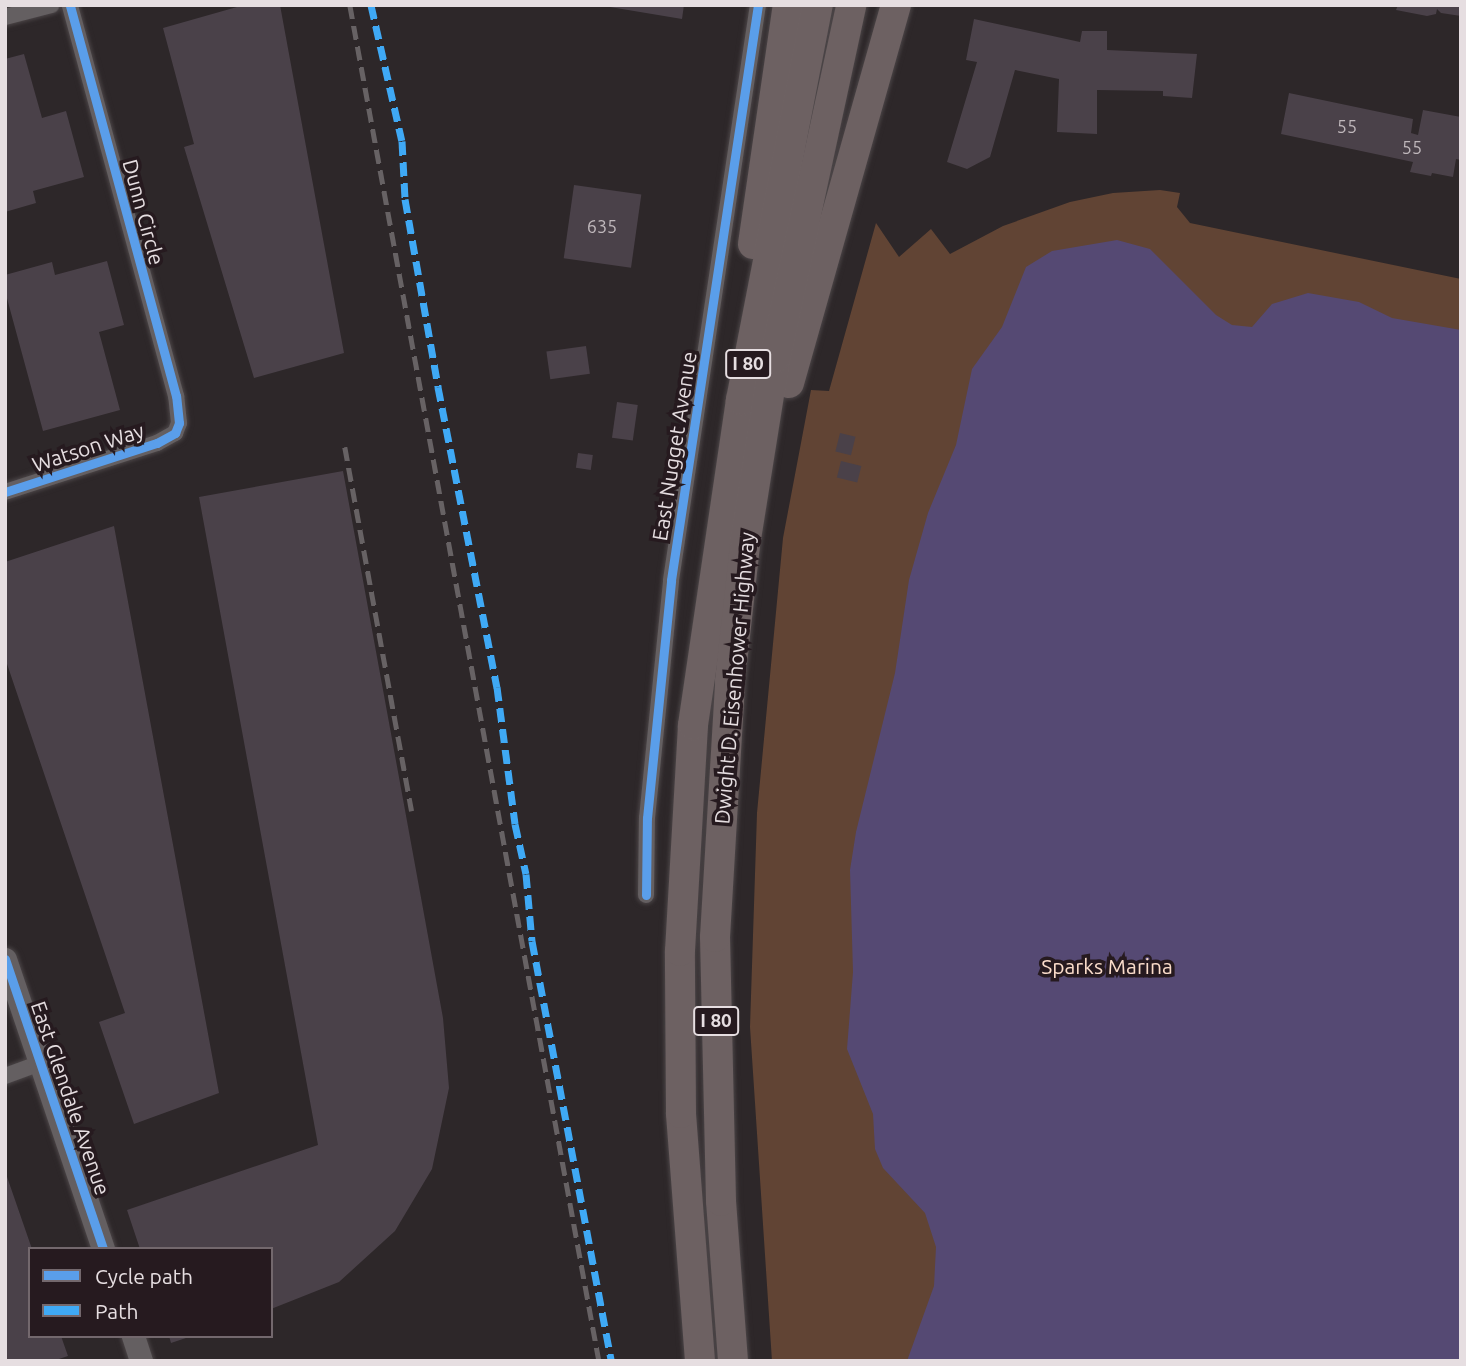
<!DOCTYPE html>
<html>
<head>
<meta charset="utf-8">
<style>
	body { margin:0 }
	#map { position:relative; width:1466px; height:1366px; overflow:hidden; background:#2d2729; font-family:Ubuntu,sans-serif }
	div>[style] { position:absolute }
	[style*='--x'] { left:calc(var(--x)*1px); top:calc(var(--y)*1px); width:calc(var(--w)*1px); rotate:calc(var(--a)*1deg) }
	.green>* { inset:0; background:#614434 }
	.water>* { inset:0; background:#554973 }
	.building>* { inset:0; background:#4a4149; transform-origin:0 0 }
	.roads { filter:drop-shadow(0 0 2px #4b4547) drop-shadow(0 0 2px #4b4547) }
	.street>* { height:16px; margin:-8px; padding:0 8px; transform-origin:8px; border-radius:8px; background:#645f61 }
	.secondary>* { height:23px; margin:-11.5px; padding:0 11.5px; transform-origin:11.5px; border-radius:11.5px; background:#645f61 }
	.highway>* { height:30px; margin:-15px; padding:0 15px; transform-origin:15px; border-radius:15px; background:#6d6162 }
	.rail>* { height:4.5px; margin-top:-2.25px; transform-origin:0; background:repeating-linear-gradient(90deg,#676264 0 14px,transparent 0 21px) }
	.quiet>* { height:7px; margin-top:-3.5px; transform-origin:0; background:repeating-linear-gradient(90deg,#3fa9f5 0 14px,transparent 0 21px) }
	.cycleway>* { height:9px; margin:-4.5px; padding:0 4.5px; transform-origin:4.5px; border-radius:4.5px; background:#5a9eea }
	span { translate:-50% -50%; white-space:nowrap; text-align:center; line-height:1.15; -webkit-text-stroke:7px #261a1f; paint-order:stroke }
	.number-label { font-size:18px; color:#bfb7bb }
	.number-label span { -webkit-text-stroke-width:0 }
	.shield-label span { padding:2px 5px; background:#261a1f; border:2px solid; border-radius:5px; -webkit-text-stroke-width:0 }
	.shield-label { font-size:19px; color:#e6dee1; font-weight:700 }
	.street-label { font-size:21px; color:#e6dee1 }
	.park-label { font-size:21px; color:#fbddcb }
	.frame { position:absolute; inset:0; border:7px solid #e6dee1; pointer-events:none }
	.legend { position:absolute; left:28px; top:1247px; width:245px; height:91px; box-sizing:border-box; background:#261a1f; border:2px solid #73686d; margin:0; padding:9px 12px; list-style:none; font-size:21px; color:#e6dee1 }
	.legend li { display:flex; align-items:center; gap:14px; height:35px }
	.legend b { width:35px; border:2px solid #73686d }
</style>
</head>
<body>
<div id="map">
	<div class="green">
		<div style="clip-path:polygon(1160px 190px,1180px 193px,1177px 207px,1190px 223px,1461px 279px,1461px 1361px,772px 1361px,750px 1027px,757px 813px,783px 538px,811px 390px,829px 391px,876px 223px,899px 257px,931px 229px,950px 254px,1003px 226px,1070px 202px,1113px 193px)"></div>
	</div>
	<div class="water">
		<div style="clip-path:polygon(1117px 240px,1150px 249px,1216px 315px,1232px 325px,1252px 327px,1272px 304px,1308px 293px,1359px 302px,1392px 318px,1461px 330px,1461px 1361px,907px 1361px,934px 1286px,936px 1247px,925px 1213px,883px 1168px,875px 1149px,873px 1114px,847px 1049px,853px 972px,850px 870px,856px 832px,895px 673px,909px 580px,928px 513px,956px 445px,972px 369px,1002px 327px,1026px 267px,1052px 251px)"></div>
	</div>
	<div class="building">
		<div style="clip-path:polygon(244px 5px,280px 5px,344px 353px,254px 378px,184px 147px,194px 144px,163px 28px)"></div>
		<div style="clip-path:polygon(598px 5px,684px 5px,682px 19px)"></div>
		<div style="clip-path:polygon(1398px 5px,1461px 5px,1461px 16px,1441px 13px,1437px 9px,1436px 14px,1427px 16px,1396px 10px)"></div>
		<div style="clip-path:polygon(974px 19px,1080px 42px,1082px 31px,1107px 31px,1107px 50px,1197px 54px,1192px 98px,1163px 96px,1163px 91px,1097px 90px,1097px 134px,1057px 132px,1059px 79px,1015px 70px,990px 157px,967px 169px,947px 162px,977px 62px,966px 60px)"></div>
		<div style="clip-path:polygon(24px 54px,42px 118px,66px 111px,84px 177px,33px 191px,36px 203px,5px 212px,5px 59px)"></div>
		<div style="clip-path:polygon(1289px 93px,1413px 119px,1411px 133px,1418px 135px,1423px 110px,1461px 117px,1461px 160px,1456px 159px,1453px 177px,1432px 173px,1431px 176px,1410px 172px,1413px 162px,1281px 134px)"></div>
		<div style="left:574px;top:185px;width:68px;height:74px;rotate:8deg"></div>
		<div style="clip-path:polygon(107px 261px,124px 325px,99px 332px,120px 410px,43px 431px,5px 291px,5px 275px,52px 262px,55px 275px)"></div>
		<div style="left:586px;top:346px;width:28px;height:40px;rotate:82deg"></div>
		<div style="left:617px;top:402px;width:21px;height:36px;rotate:8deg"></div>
		<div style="left:840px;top:433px;width:16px;height:19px;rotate:14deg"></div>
		<div style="left:578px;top:453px;width:15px;height:15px;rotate:8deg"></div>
		<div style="left:841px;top:461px;width:21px;height:17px;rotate:14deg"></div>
		<div style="clip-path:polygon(343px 471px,443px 1018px,449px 1088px,432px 1169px,395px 1231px,339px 1282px,271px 1309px,271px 1249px,140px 1249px,127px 1210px,318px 1145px,199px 497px)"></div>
		<div style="clip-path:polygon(114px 526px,219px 1093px,134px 1124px,99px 1022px,125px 1013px,5px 658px,5px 562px)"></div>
		<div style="clip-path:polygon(5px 1171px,32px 1249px,30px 1336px,61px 1336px,68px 1356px,53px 1361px,5px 1361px)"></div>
		<div style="clip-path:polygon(169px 1336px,189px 1336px,189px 1337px,171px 1343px)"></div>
	</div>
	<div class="roads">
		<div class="street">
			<div style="--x:5;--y:17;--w:48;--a:-14.6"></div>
			<div style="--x:5;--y:492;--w:160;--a:-17.9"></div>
			<div style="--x:157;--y:443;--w:21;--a:-29"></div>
			<div style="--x:175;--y:433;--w:11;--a:-68"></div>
			<div style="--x:179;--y:423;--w:27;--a:-96"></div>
			<div style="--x:176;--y:396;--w:405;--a:-105.2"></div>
			<div style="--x:646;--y:895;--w:77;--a:-89.3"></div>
			<div style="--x:647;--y:818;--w:239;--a:-84.2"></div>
			<div style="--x:671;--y:580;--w:582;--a:-81.4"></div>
			<div style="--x:5;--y:1076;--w:37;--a:-20"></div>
		</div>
		<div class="secondary">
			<div style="--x:5;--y:959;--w:306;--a:71.3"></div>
			<div style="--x:133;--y:1336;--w:26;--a:72"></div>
		</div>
		<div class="highway">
			<div style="--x:753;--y:244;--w:242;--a:-81.7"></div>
			<div style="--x:789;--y:383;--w:393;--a:-74.2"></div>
			<div style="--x:700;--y:1361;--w:249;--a:-94.4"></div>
			<div style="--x:681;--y:1113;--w:162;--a:-90.4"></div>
			<div style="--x:680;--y:951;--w:226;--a:-86.7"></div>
			<div style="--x:693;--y:725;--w:329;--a:-81.6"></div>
			<div style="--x:741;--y:400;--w:402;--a:-79"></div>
			<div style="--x:733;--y:1361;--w:160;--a:-94.3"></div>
			<div style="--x:721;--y:1201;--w:264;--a:-91.3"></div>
			<div style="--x:715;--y:937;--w:256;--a:-86.6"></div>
			<div style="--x:730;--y:681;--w:137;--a:-83.7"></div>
			<div style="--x:745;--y:545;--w:189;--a:-80.9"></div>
			<div style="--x:775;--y:358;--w:361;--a:-77.8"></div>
		</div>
	</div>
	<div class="rail">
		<div style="--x:350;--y:5;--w:1379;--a:79.59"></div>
		<div style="--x:345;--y:447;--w:370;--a:79.6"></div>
	</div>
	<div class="quiet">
		<div style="--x:371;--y:5;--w:139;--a:77.2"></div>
		<div style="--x:402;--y:141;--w:58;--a:87"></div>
		<div style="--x:405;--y:199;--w:191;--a:80"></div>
		<div style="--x:438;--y:387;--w:306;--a:78.9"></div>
		<div style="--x:497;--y:687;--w:138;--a:82.5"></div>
		<div style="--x:515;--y:824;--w:51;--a:77.6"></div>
		<div style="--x:526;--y:874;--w:67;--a:84.9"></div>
		<div style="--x:532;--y:941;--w:427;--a:79.3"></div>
	</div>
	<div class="cycleway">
		<div style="--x:5;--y:492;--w:160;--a:-17.9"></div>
		<div style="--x:157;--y:443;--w:21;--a:-29"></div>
		<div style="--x:175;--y:433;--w:11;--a:-68"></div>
		<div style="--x:179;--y:423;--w:27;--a:-96"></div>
		<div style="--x:176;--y:396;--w:405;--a:-105.2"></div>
		<div style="--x:646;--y:895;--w:77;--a:-89.3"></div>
		<div style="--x:647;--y:818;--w:239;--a:-84.2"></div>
		<div style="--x:671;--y:580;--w:582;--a:-81.4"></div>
		<div style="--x:5;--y:959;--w:306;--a:71.3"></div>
	</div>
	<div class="number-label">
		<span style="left:1347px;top:126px">55</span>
		<span style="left:1412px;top:147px">55</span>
		<span style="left:602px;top:226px">635</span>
	</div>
	<div class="shield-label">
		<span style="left:748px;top:364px">I 80</span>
		<span style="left:716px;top:1021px">I 80</span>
	</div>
	<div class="street-label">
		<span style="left:144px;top:212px;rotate:75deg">Dunn Circle</span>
		<span style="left:674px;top:446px;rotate:-81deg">East Nugget Avenue</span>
		<span style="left:88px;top:447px;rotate:-18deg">Watson Way</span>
		<span style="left:734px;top:678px;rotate:-85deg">Dwight D. Eisenhower Highway</span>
		<span style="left:71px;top:1098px;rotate:71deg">East Glendale Avenue</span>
	</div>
	<div class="park-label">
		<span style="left:1107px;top:966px">Sparks Marina</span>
	</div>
	<div class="frame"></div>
	<ul class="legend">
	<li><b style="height:9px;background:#5a9eea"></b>Cycle path</li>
	<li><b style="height:9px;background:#3fa9f5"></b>Path</li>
	</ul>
</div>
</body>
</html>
